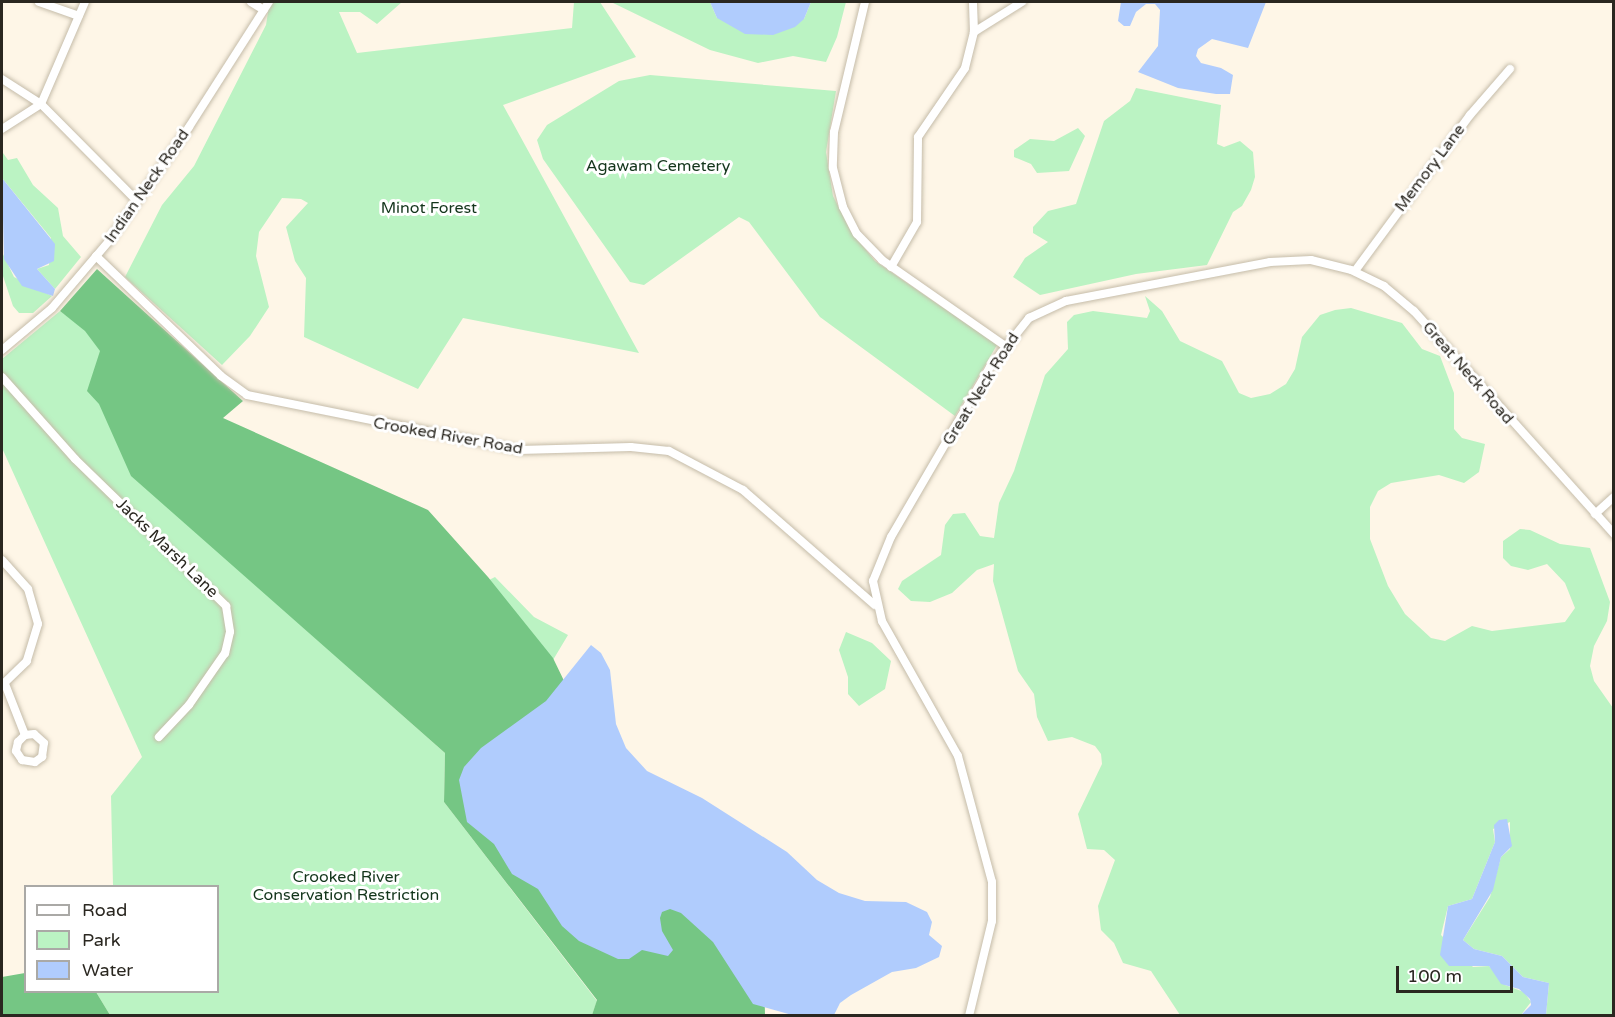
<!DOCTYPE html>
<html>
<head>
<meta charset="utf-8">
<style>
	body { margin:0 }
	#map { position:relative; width:1615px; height:1017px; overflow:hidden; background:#fef6e7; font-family:"Varela Round",sans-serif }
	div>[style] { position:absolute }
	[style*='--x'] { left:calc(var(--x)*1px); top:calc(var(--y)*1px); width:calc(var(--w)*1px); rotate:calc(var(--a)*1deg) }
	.green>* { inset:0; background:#bbf3c3 }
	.forest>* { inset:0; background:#75c684 }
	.water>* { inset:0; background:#b0ccfd }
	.roads { filter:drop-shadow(0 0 2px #c5bca9) drop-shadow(0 0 2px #c5bca9) }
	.minor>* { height:8px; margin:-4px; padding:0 4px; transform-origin:4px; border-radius:4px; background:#fff }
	span { translate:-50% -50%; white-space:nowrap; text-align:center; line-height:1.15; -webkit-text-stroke:6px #fff; paint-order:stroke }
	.park-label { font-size:16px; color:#13351b }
	.street-label { font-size:16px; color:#2a2720 }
	.frame { position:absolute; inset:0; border:3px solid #2a2720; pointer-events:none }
	.legend { position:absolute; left:24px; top:885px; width:195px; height:108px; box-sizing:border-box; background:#fff; border:2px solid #aaa9a6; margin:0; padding:8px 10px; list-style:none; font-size:18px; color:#2a2720 }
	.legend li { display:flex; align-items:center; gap:12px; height:30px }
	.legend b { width:30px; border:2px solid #aaa9a6 }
	.scale { position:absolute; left:1396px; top:966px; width:117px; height:27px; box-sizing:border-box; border:3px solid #2a2720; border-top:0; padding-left:8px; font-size:18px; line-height:21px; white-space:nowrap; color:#2a2720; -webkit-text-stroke:4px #fff; paint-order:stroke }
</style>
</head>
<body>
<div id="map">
	<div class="green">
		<div style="clip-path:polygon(275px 2px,402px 2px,377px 24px,360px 12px,339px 12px,357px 53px,572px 28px,574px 2px,600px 2px,636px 57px,503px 105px,639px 353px,463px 318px,418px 389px,304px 337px,306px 278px,295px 261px,286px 227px,308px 203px,301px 199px,282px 198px,259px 232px,256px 256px,269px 307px,250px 336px,222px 365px,125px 277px,162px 205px,194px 166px,266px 25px,269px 6px)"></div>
		<div style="clip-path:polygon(611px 2px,710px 2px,717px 18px,804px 19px,811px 2px,846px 2px,837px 37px,826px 62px,793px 56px,758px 63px,710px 50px)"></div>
		<div style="clip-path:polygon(650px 75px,836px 91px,826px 152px,833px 196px,851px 232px,875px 261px,997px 345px,955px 416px,820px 317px,749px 222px,739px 217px,644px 285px,630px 282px,543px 159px,537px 140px,547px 125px,619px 81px)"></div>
		<div style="clip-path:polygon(1136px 88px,1221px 105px,1217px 144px,1224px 147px,1240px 141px,1253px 152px,1255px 177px,1251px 190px,1242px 206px,1233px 212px,1207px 265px,1136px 274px,1040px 295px,1013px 277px,1025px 258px,1048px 242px,1033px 233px,1033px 227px,1048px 211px,1076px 204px,1104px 121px,1130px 101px)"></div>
		<div style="clip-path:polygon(1078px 128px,1085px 136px,1069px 171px,1037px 173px,1031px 164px,1014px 157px,1014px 150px,1030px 139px,1054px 141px)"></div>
		<div style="clip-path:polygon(3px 153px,8px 160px,17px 158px,33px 185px,58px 208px,63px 236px,81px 257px,55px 289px,37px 269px,49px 265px,51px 238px,2px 178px)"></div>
		<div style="clip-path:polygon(2px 252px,14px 277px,52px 296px,33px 313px,19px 313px,13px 306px,2px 273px)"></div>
		<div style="clip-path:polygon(1145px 296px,1162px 311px,1180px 341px,1222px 361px,1239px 393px,1251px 398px,1270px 394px,1286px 384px,1295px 369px,1302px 337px,1320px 315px,1335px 310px,1351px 308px,1402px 323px,1422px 349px,1440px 356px,1454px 393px,1454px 429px,1462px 438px,1485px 444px,1479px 472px,1464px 483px,1439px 475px,1391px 483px,1378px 491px,1370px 507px,1370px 539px,1388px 586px,1405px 614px,1431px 638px,1445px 641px,1472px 626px,1492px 631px,1565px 622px,1575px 608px,1565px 583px,1547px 564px,1528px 570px,1511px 566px,1503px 558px,1503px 541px,1520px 529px,1530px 530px,1560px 544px,1590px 548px,1610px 602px,1607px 621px,1594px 646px,1590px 666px,1594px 681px,1613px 708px,1613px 1015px,1546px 1015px,1549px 983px,1523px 977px,1502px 956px,1474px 949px,1463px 940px,1490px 897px,1501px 857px,1510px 849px,1510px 822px,1493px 829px,1495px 842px,1472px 899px,1448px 906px,1441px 935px,1473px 967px,1489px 966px,1505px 985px,1524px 992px,1531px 1002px,1521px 1015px,1180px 1015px,1151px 971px,1123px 963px,1114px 943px,1101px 930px,1098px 906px,1115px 860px,1104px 850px,1087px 849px,1078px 814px,1102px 764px,1101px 754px,1095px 746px,1072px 737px,1048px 741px,1037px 717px,1034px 694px,1018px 671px,993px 581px,994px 564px,977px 570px,952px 593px,930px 602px,911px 601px,898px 589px,902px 581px,941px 555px,945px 525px,953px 514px,965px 513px,980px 536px,994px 538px,999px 503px,1014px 471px,1045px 375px,1068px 349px,1067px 322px,1074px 315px,1093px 311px,1147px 318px,1150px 311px)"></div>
		<div style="clip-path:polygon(60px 311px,213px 424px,487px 581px,495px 577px,534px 617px,568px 635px,547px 670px,359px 677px,445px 753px,444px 802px,597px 1001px,592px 1015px,110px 1015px,96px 992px,218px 992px,218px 886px,113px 886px,111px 796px,142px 757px,2px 448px,2px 359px)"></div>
		<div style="clip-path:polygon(846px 632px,872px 643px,891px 661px,885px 689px,859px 706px,848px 694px,848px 677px,839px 650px)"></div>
	</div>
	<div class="forest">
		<div style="clip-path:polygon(97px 269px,243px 401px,223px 418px,428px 510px,488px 577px,553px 658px,581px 716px,763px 928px,765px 1015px,592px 1015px,597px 1000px,444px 802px,445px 753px,131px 476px,99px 404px,87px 391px,100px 351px,85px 331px,60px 311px)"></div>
		<div style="clip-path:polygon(25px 973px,26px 992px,96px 992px,110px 1015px,2px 1015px,2px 977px)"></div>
	</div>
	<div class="water">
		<div style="clip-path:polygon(710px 2px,811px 2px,804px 19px,795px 27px,773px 35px,745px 34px,717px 18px)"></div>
		<div style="clip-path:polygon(1121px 2px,1266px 2px,1248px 48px,1212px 39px,1198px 49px,1196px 56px,1201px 63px,1221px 68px,1233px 75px,1230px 94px,1216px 94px,1178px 88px,1138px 72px,1158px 46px,1160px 10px,1155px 4px,1146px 4px,1136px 12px,1130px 26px,1124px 26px,1118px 21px)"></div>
		<div style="clip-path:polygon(2px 178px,55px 244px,54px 261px,37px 269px,55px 289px,53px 296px,22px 286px,4px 259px)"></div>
		<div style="clip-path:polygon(591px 645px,601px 653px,610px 670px,616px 724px,626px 748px,647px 771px,702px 798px,787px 852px,817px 880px,839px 893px,865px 901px,906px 902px,927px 912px,932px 922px,929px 935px,942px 946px,939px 957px,916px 968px,892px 972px,851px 995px,840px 1003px,834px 1015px,792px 1015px,753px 1004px,713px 942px,681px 913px,670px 909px,662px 912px,660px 918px,662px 931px,673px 950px,668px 956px,642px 950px,629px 959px,618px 959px,579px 941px,562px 926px,538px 889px,512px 874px,494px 844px,467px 822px,459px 780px,464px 767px,481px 748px,546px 701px)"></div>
		<div style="clip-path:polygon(1507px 819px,1512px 846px,1501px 857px,1493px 890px,1463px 940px,1474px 949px,1502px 956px,1523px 977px,1549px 983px,1546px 1015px,1521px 1015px,1531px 1005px,1530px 999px,1519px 989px,1501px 984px,1489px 966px,1449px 966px,1440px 955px,1448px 906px,1472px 899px,1495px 842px,1494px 825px,1499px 820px)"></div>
	</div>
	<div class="roads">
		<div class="minor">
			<div style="--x:39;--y:2;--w:42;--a:19.3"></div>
			<div style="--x:251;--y:2;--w:15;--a:32"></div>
			<div style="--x:865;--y:2;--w:134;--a:103.4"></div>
			<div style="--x:834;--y:132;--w:36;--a:92"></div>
			<div style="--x:833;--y:168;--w:40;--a:75.6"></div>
			<div style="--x:843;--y:207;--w:30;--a:63"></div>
			<div style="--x:857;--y:234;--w:36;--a:46"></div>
			<div style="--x:882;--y:260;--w:149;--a:34.9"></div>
			<div style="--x:974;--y:32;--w:57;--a:-32"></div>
			<div style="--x:2;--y:79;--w:46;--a:32.7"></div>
			<div style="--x:41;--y:104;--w:136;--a:45.3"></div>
			<div style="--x:2;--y:129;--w:46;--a:-32.7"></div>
			<div style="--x:41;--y:104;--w:111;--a:-66.7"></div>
			<div style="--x:96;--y:256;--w:173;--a:43.8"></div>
			<div style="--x:221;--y:376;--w:32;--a:36"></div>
			<div style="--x:247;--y:395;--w:278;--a:11.4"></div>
			<div style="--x:519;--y:450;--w:112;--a:-1.5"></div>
			<div style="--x:631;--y:447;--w:38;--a:6"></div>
			<div style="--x:669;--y:451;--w:84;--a:27.8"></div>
			<div style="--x:743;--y:490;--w:175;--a:41.1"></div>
			<div style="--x:891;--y:267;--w:52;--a:-60"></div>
			<div style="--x:917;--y:222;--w:85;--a:-89.3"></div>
			<div style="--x:918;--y:137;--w:83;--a:-55.7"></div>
			<div style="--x:965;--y:68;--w:37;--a:-76"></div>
			<div style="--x:974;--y:32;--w:30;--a:-92"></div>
			<div style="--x:1355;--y:271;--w:194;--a:-53.6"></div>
			<div style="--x:1470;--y:115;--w:61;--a:-49"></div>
			<div style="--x:2;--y:350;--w:65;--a:-40"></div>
			<div style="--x:52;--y:308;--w:88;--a:-49.6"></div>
			<div style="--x:109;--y:241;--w:139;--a:-54.9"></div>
			<div style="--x:189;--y:127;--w:148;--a:-57.4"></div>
			<div style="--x:2;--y:377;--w:110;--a:48.3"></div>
			<div style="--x:75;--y:459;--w:211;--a:44.2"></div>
			<div style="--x:226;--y:606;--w:26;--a:81"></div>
			<div style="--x:230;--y:632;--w:22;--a:103"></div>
			<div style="--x:225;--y:653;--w:63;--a:124.7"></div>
			<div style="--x:189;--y:705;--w:44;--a:133.2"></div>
			<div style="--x:1595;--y:514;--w:25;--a:-42"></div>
			<div style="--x:2;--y:560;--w:39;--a:48"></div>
			<div style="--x:28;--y:589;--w:36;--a:74"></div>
			<div style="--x:38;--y:624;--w:39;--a:107"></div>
			<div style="--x:27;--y:661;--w:35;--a:136"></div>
			<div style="--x:5;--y:684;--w:55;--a:68.6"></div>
			<div style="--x:25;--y:735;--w:10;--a:135"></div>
			<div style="--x:18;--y:742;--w:9;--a:103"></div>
			<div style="--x:16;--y:751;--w:11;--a:56"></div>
			<div style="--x:22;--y:760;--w:13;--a:9"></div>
			<div style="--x:35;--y:762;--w:9;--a:-36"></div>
			<div style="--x:42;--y:757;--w:14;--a:-82"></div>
			<div style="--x:44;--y:743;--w:13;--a:-138"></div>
			<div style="--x:34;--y:734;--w:9;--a:174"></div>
			<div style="--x:969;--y:1016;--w:98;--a:-76.4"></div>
			<div style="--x:992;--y:921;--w:39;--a:-90"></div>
			<div style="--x:992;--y:882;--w:131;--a:-105.1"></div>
			<div style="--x:958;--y:756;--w:155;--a:-119.4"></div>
			<div style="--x:882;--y:621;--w:41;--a:-102.7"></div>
			<div style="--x:873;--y:581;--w:48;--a:-67.8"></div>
			<div style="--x:891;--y:537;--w:197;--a:-59.8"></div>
			<div style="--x:990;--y:367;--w:63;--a:-51.5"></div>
			<div style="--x:1029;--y:318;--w:41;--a:-24.7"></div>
			<div style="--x:1066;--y:301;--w:208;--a:-10.8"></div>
			<div style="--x:1270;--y:262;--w:41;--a:-2.8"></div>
			<div style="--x:1311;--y:260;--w:41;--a:14"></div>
			<div style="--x:1351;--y:270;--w:37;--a:26"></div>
			<div style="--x:1384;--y:286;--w:39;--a:40"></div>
			<div style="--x:1414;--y:311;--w:300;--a:48.1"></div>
		</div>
	</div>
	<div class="park-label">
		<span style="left:658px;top:166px">Agawam Cemetery</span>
		<span style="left:429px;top:208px">Minot Forest</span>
		<span style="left:346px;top:886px">Crooked River<br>Conservation Restriction</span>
	</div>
	<div class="street-label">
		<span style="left:1430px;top:168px;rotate:-53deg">Memory Lane</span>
		<span style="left:147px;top:186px;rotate:-55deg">Indian Neck Road</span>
		<span style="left:1468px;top:373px;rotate:49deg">Great Neck Road</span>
		<span style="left:981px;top:389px;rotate:-58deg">Great Neck Road</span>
		<span style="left:448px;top:436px;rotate:10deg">Crooked River Road</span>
		<span style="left:167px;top:548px;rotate:44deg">Jacks Marsh Lane</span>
	</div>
	<div class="frame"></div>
	<ul class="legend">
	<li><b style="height:8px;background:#fff"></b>Road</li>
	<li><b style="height:16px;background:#bbf3c3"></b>Park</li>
	<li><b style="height:16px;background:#b0ccfd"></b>Water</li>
	</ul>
	<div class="scale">100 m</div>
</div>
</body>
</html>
